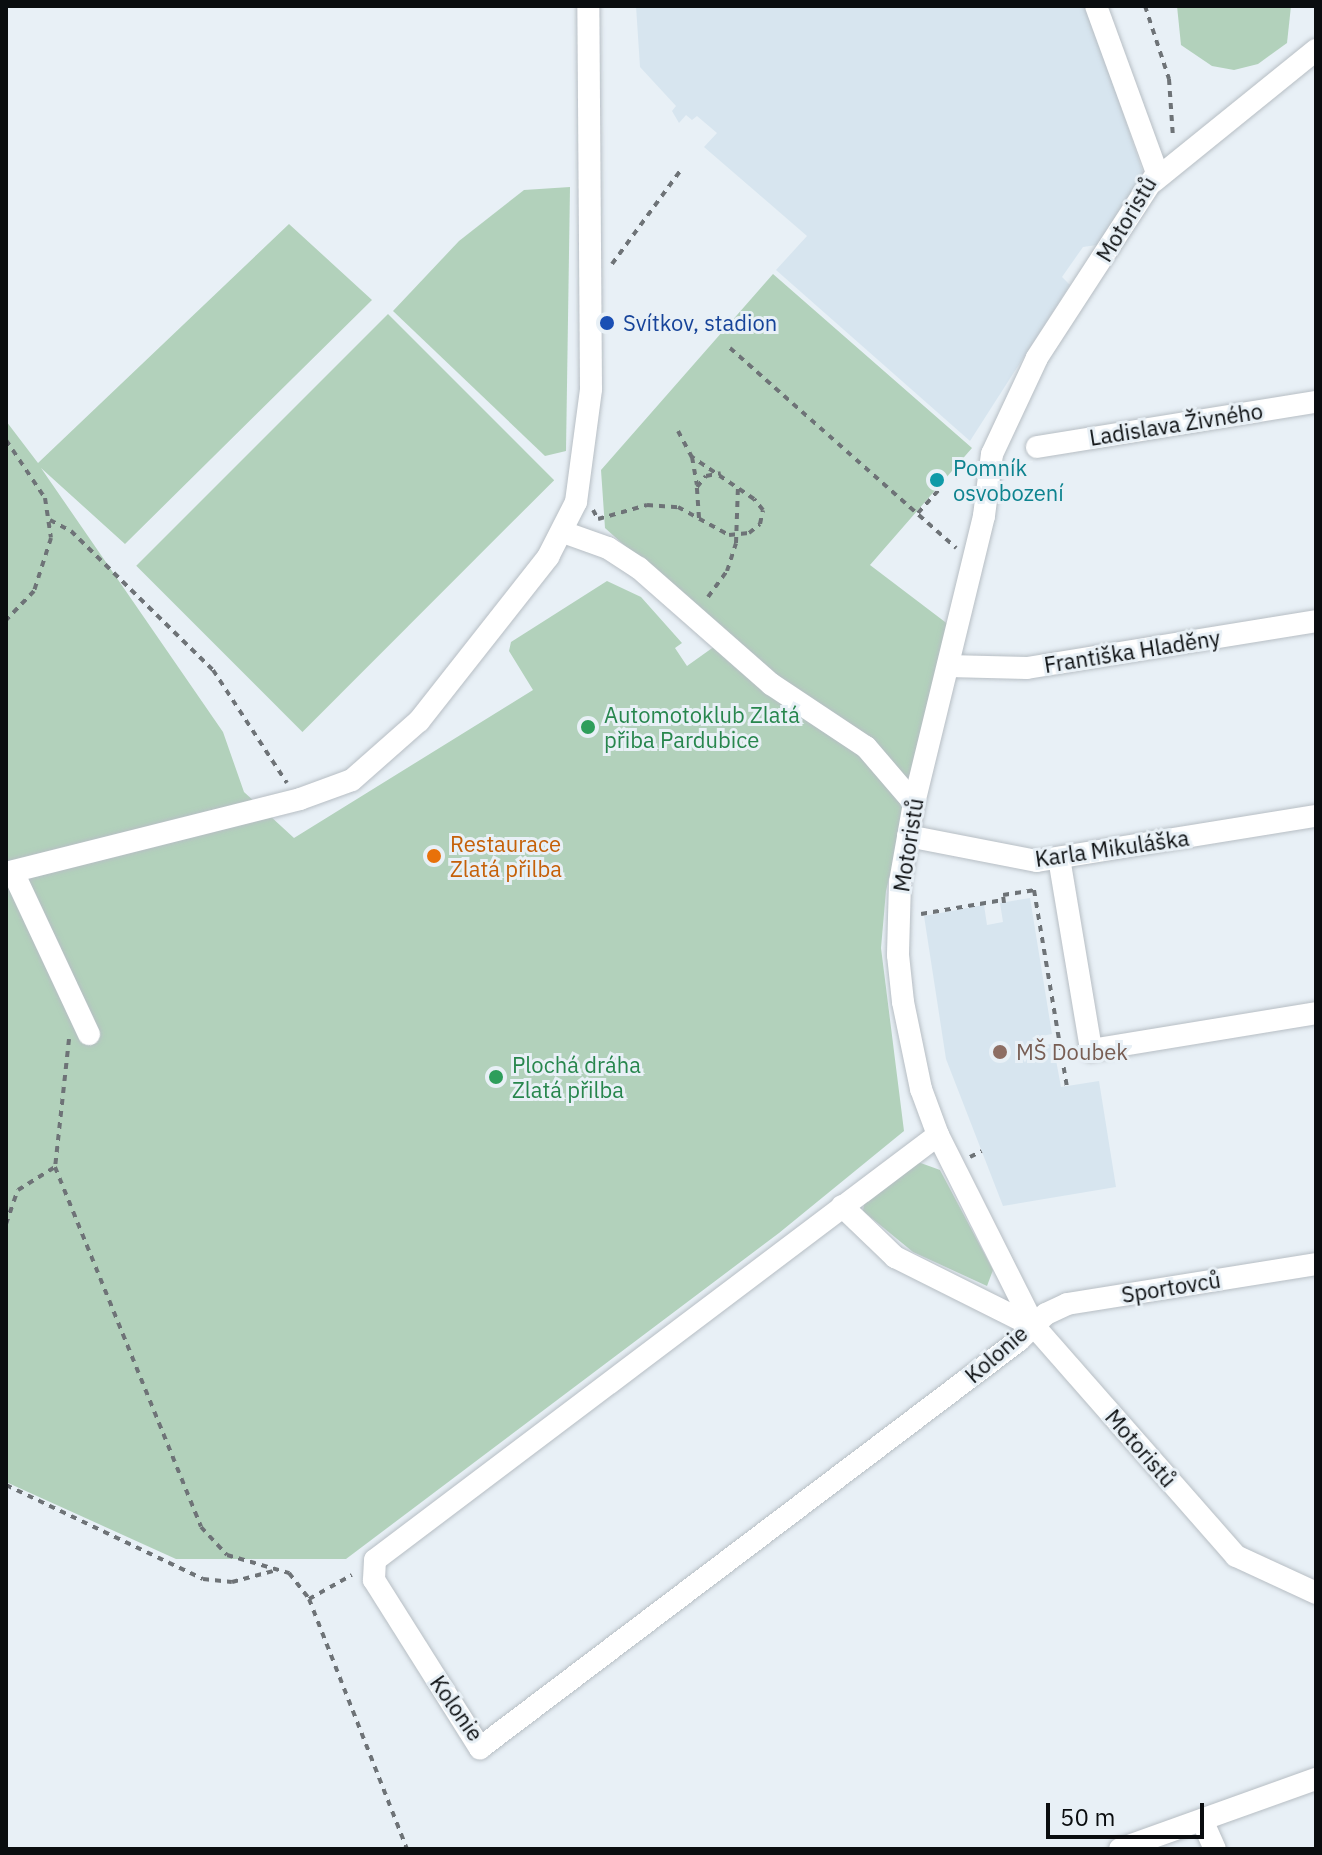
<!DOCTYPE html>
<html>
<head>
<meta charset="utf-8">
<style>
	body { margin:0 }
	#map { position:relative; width:1322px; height:1855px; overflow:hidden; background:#e8f0f6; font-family:"IBM Plex Sans",sans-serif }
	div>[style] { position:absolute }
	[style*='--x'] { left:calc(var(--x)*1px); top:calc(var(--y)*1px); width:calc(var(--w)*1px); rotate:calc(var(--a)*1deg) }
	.built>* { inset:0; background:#d7e5ef }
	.green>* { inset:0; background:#b2d1bb; transform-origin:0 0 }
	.path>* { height:4px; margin-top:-2px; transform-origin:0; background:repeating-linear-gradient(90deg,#6e7377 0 6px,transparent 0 12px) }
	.roads { filter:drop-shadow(0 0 2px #b7bec4) drop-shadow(0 0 2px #b7bec4) }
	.minor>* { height:22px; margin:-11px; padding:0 11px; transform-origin:11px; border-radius:11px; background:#fff }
	.dots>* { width:22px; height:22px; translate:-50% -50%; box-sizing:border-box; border:4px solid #e8f0f6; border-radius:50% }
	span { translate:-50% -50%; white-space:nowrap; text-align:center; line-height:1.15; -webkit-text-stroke:6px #e8f0f6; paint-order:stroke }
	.street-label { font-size:22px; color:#0a0d0f }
	.transit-label { font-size:22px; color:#164399 }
	.left { translate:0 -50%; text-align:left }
	.culture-label { font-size:22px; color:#0d838f }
	.leisure-label { font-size:22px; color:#27864d }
	.food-label { font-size:22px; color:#c56008 }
	.education-label { font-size:22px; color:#785e54 }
	.frame { position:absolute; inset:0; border:8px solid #0a0d0f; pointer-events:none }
	.scale { position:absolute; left:1046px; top:1803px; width:158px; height:36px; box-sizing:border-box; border:4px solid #0a0d0f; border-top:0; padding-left:10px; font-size:24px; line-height:28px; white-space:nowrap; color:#0a0d0f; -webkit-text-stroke:6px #e8f0f6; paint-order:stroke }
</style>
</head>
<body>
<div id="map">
	<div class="built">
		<div style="clip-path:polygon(636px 6px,1087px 6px,1143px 173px,1097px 245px,1083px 247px,1062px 277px,1070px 285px,970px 441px,776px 270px,807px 236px,704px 147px,717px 133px,697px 116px,692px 120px,686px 115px,679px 123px,672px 111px,676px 106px,640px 67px)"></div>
		<div style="clip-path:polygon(1030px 898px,1052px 1034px,1042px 1036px,1044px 1045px,1053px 1044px,1061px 1087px,1099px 1081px,1116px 1187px,1003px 1206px,946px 1059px,924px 916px,984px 905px,987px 925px,1003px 922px,1000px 903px)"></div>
	</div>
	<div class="green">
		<div style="clip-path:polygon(1177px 6px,1291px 6px,1287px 43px,1258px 64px,1234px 70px,1212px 66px,1181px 45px)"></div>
		<div style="clip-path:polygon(570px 187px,566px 451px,545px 456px,393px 311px,459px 241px,524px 190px)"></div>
		<div style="clip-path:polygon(289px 224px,372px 300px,125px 544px,41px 468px,223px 732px,244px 792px,294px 838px,533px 690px,509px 651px,511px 642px,607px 581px,641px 597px,682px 643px,675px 648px,687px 666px,715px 646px,771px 677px,605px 528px,601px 470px,773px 274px,972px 448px,870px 565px,949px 625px,886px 891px,881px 948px,904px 1131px,779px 1233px,346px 1559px,176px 1559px,6px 1482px,6px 421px,38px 463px)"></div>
		<div style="left:388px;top:314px;width:235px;height:356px;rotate:45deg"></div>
		<div style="clip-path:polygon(918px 1162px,940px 1170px,993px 1270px,987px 1286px,913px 1252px,863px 1211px,864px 1204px)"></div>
	</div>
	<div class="path">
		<div style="--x:1145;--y:6;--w:77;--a:71.8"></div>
		<div style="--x:1169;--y:79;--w:59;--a:86.1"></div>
		<div style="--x:612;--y:264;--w:115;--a:-53.8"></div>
		<div style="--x:730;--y:348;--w:302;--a:41.5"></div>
		<div style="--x:678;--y:431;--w:30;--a:62"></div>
		<div style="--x:692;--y:457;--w:28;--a:80"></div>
		<div style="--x:6;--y:440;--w:70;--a:56.1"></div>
		<div style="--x:45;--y:498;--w:40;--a:81.5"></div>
		<div style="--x:51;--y:538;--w:56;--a:107.8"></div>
		<div style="--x:34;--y:591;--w:40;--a:134"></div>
		<div style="--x:593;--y:510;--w:10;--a:61"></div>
		<div style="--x:598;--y:519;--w:51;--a:-15.9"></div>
		<div style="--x:647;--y:505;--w:31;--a:4"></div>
		<div style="--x:678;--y:507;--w:58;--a:28.8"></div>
		<div style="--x:729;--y:535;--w:20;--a:-6"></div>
		<div style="--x:749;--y:533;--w:14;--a:-39"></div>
		<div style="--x:760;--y:524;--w:14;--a:-78"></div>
		<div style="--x:763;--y:510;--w:14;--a:-129"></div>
		<div style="--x:754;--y:499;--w:75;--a:-145.9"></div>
		<div style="--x:918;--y:513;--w:39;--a:-48"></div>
		<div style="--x:699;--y:518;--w:31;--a:-94"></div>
		<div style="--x:697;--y:487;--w:14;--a:-51"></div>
		<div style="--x:706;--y:476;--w:15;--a:-11"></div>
		<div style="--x:50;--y:520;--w:24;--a:28"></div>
		<div style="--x:71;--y:531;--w:199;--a:44.4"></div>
		<div style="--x:213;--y:670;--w:135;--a:56.8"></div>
		<div style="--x:708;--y:597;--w:32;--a:-54"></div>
		<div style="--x:727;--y:571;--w:29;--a:-72"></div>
		<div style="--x:736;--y:543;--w:58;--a:-88"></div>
		<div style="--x:1004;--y:903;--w:8;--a:-97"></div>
		<div style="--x:1003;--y:895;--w:31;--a:-9"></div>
		<div style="--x:1034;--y:890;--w:200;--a:80.5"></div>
		<div style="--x:921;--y:914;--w:83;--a:-9.7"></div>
		<div style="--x:69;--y:1039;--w:129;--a:96.2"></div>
		<div style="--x:55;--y:1167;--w:388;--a:67.9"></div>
		<div style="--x:201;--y:1527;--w:38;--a:47"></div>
		<div style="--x:227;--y:1555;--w:65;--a:16.2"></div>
		<div style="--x:289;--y:1573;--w:33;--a:52"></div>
		<div style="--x:309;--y:1599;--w:269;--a:68.6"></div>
		<div style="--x:970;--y:1157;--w:13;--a:-27"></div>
		<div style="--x:6;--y:1224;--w:36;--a:-71"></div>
		<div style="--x:18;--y:1190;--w:44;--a:-31.9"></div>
		<div style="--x:6;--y:1485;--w:218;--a:25.5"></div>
		<div style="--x:203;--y:1579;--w:29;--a:6"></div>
		<div style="--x:232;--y:1582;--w:47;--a:-14.9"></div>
		<div style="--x:309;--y:1599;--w:49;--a:-29.2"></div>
	</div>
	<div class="roads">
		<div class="minor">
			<div style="--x:1096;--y:6;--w:178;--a:69.9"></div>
			<div style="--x:1157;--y:173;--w:221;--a:123"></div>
			<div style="--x:1037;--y:358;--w:106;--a:115.1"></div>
			<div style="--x:992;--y:454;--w:63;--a:97.4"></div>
			<div style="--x:984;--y:516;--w:295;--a:103.7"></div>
			<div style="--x:914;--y:803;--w:80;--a:100"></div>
			<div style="--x:900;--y:882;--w:73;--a:91.6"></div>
			<div style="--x:898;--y:955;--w:47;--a:83.9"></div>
			<div style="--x:903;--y:1002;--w:89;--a:78.3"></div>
			<div style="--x:921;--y:1089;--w:49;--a:69.7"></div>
			<div style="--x:938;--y:1135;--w:214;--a:63.3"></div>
			<div style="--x:1034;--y:1326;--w:306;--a:48.7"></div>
			<div style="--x:1236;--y:1556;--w:88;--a:24.8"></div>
			<div style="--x:1154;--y:181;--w:208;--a:-39"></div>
			<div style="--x:1037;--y:447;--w:283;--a:-9.2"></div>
			<div style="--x:563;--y:532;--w:48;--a:19.6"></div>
			<div style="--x:608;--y:548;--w:37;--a:33"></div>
			<div style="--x:639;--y:568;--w:176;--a:41.3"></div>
			<div style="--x:771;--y:684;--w:114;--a:33.6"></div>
			<div style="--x:866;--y:747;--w:74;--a:49.4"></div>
			<div style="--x:948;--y:666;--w:79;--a:1.5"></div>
			<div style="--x:1027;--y:668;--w:293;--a:-9.2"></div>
			<div style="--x:908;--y:836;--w:131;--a:11"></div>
			<div style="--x:1037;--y:861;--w:283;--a:-9.2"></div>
			<div style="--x:1059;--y:858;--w:195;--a:80.5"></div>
			<div style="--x:1091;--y:1050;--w:228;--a:-9.3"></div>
			<div style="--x:13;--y:872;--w:179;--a:64.9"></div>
			<div style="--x:6;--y:873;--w:303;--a:-14.1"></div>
			<div style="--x:300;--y:799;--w:55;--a:-20.1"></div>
			<div style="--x:352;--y:780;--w:89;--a:-41.4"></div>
			<div style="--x:419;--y:721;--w:209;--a:-51.8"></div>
			<div style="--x:548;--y:557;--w:62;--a:-63"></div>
			<div style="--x:576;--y:502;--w:114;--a:-82.4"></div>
			<div style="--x:591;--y:389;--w:383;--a:-90.4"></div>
			<div style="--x:938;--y:1135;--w:705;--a:142.95"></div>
			<div style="--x:375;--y:1560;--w:20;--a:93"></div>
			<div style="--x:374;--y:1580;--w:199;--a:57.8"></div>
			<div style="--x:480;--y:1748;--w:675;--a:-37.11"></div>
			<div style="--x:1018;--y:1341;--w:39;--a:-44"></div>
			<div style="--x:1046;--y:1314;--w:23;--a:-25"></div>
			<div style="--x:1067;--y:1304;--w:252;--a:-9.1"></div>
			<div style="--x:842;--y:1206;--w:74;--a:43.9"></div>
			<div style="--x:895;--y:1257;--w:154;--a:26.6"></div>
			<div style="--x:1202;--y:1820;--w:32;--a:66"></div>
			<div style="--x:1120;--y:1849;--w:208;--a:-19.7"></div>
		</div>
	</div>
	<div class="dots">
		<div style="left:607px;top:323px;background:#1a4fb4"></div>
		<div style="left:937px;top:480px;background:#0f9aa8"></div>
		<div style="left:588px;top:727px;background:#2e9e5b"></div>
		<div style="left:434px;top:856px;background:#e8710a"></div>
		<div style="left:1000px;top:1052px;background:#8d6e63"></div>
		<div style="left:496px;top:1077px;background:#2e9e5b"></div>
	</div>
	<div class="street-label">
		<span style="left:1126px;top:219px;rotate:-59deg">Motoristů</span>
		<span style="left:1176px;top:424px;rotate:-9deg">Ladislava Živného</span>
		<span style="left:1132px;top:651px;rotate:-9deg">Františka Hladěny</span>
		<span style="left:908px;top:845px;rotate:-81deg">Motoristů</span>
		<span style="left:1112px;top:848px;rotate:-8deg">Karla Mikuláška</span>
		<span style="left:1171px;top:1287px;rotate:-9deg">Sportovců</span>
		<span style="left:996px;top:1354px;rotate:-41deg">Kolonie</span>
		<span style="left:1141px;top:1448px;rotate:49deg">Motoristů</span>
		<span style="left:457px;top:1708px;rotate:55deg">Kolonie</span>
	</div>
	<div class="transit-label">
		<span class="left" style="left:623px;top:323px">Svítkov, stadion</span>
	</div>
	<div class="culture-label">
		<span class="left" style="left:953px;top:480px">Pomník<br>osvobození</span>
	</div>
	<div class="leisure-label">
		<span class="left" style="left:604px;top:727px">Automotoklub Zlatá<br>přiba Pardubice</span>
		<span class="left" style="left:512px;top:1077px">Plochá dráha<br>Zlatá přilba</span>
	</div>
	<div class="food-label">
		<span class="left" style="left:450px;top:856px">Restaurace<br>Zlatá přilba</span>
	</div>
	<div class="education-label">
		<span class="left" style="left:1016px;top:1052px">MŠ Doubek</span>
	</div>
	<div class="frame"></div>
	<div class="scale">50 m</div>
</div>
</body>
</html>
